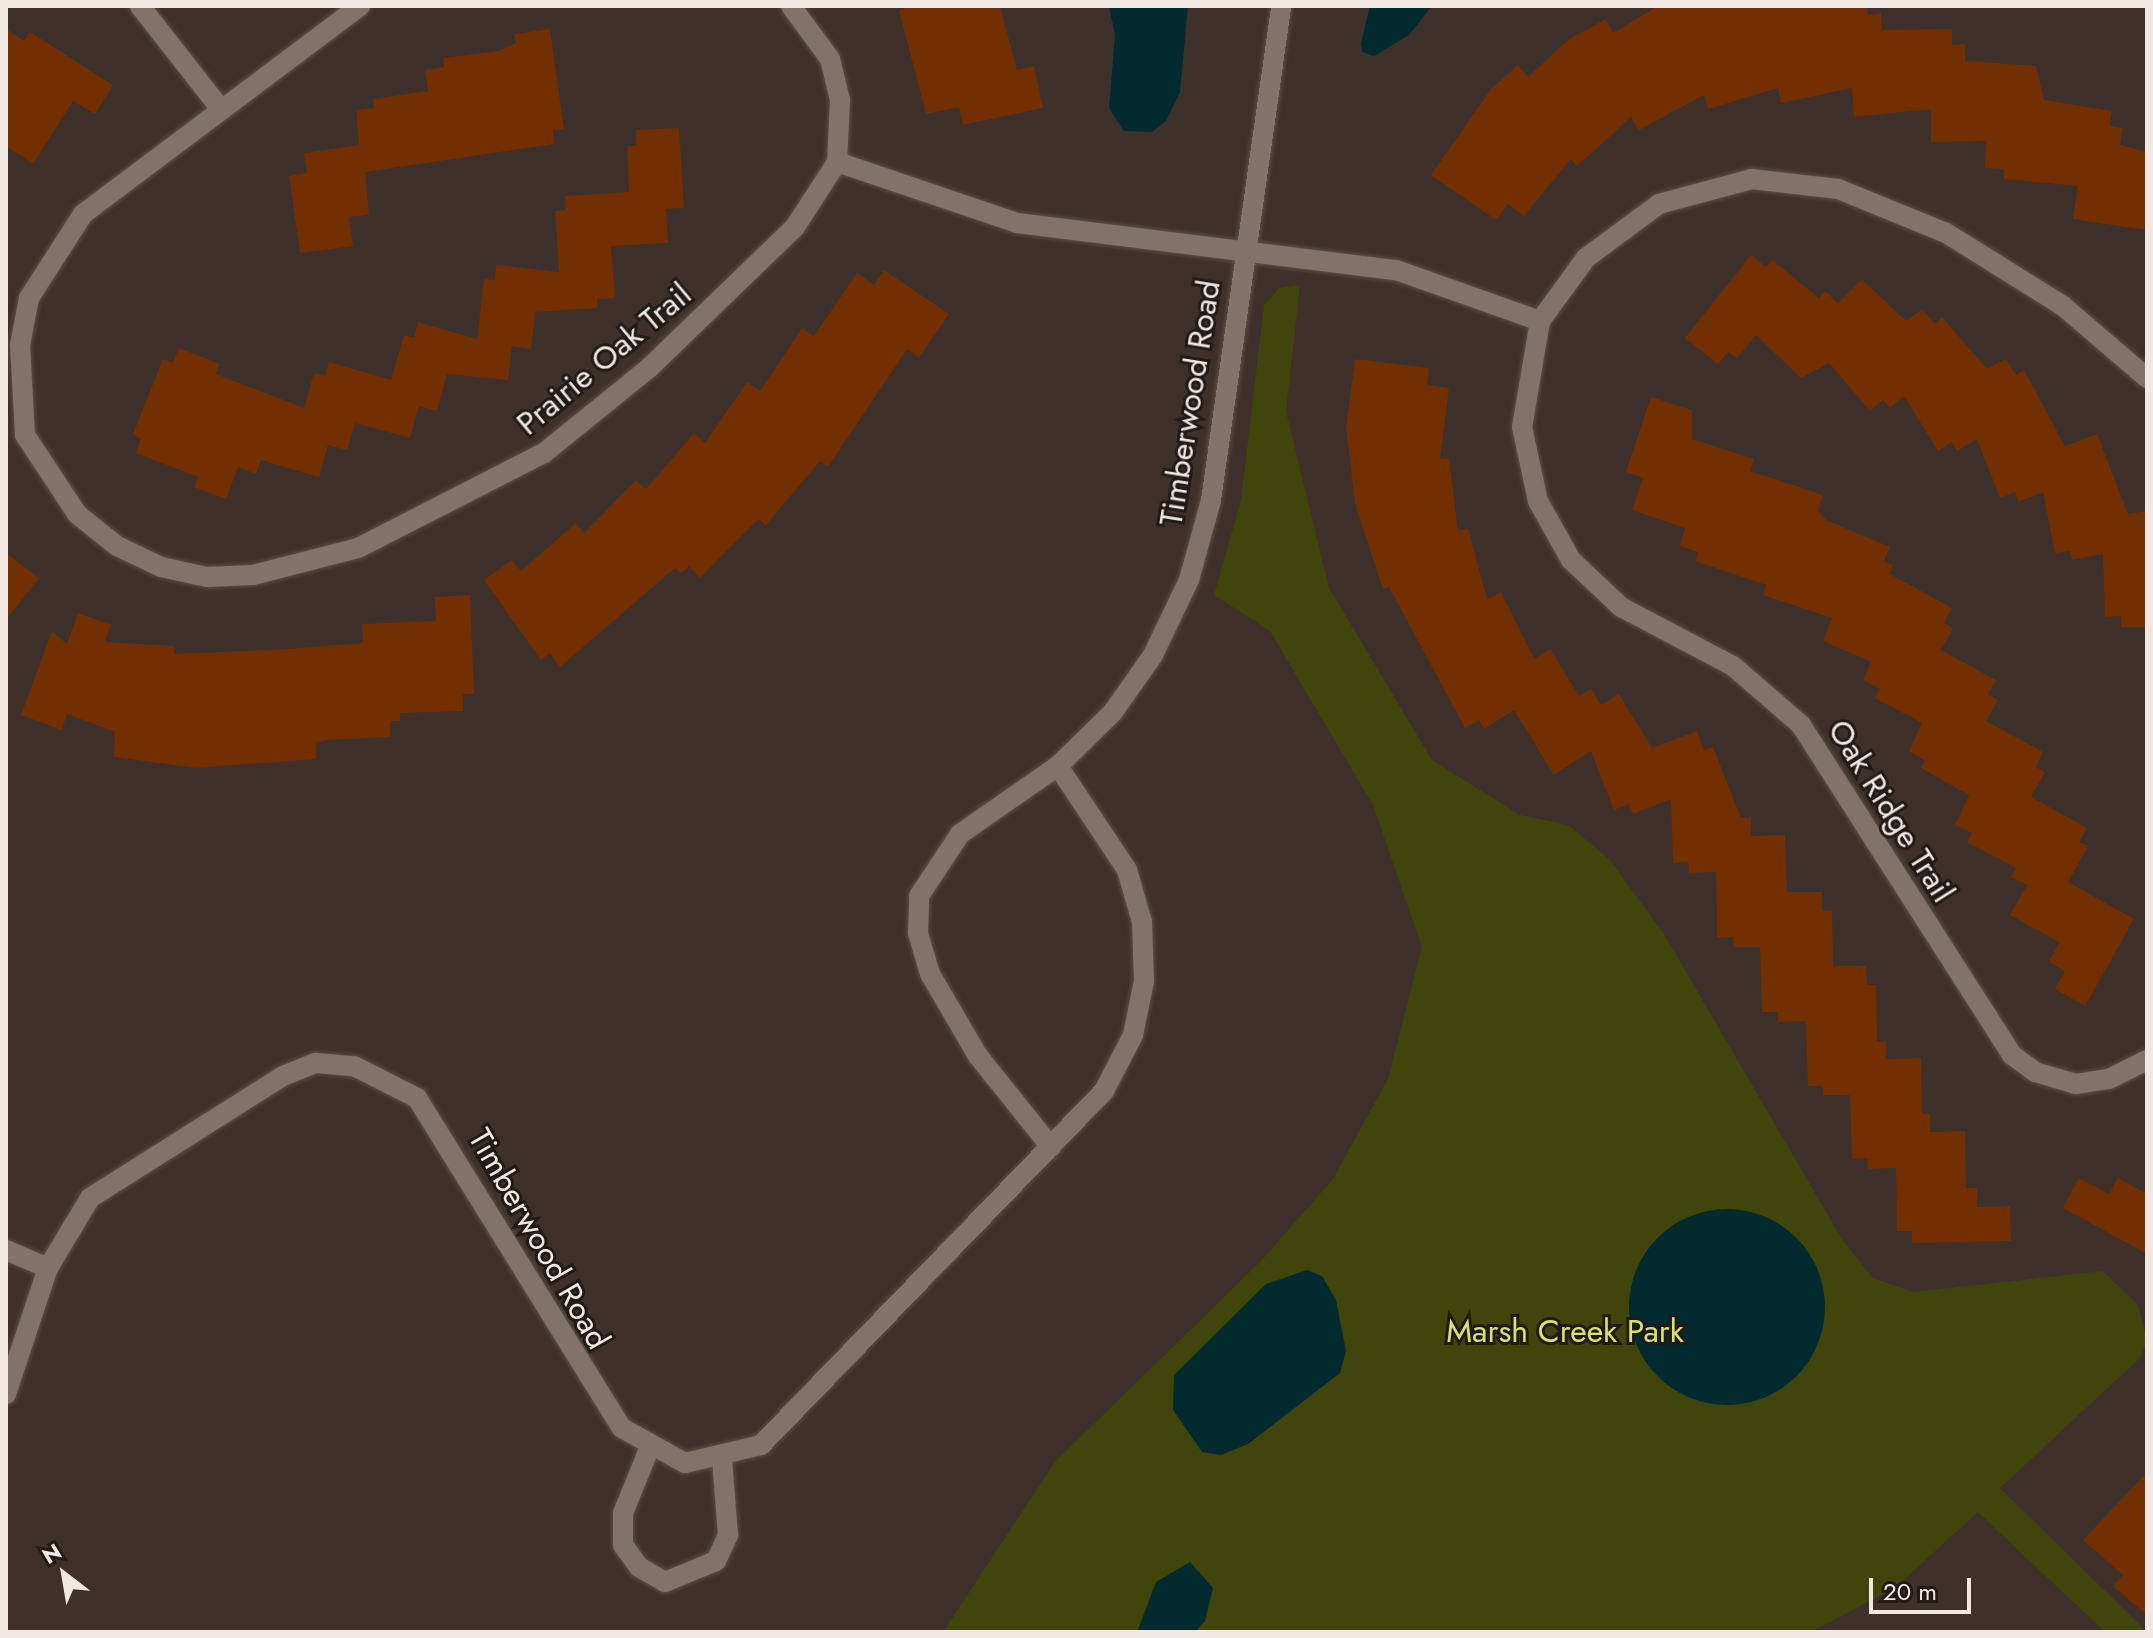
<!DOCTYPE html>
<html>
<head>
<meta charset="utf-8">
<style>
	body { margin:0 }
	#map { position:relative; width:2153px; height:1638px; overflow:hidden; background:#3e312b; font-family:Jost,sans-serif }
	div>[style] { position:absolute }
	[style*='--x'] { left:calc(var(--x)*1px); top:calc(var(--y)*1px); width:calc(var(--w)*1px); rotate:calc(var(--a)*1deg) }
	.green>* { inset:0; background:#40450b }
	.water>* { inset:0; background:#032b2f }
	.round { border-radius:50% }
	.building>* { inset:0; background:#712f02 }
	.roads { filter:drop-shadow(0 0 2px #5a4f49) drop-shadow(0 0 2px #5a4f49) }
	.street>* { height:20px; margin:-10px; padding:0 10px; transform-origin:10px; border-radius:10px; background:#81726a }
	span { translate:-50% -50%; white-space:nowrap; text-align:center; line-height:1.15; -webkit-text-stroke:6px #211b18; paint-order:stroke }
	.street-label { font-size:32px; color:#f1e8e4 }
	.park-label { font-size:32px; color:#d5e374 }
	.frame { position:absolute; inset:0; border:8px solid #f1e8e4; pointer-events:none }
	.north { position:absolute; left:24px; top:1534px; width:80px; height:80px; -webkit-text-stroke:6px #211b18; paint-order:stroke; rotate:329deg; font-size:22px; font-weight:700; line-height:32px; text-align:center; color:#f1e8e4 }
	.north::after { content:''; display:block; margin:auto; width:28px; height:36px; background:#f1e8e4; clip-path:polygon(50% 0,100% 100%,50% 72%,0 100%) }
	.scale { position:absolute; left:1869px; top:1578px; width:102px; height:36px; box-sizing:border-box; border:4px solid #f1e8e4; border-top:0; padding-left:10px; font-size:24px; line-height:28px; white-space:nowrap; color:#f1e8e4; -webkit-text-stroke:6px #211b18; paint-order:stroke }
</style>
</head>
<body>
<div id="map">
	<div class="green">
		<div style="clip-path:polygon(1300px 285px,1286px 411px,1329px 588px,1432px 760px,1520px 815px,1568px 825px,1609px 859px,1664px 934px,1843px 1241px,1873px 1278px,1913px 1292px,2103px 1271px,2138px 1305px,2147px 1340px,2140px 1358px,2000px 1488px,2147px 1632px,2105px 1632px,1978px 1512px,1896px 1587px,1811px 1632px,943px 1632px,1055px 1462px,1262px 1260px,1333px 1179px,1388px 1079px,1422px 947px,1373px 805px,1270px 631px,1214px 595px,1241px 500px,1264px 305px,1279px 288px)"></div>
	</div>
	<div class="water">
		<div style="clip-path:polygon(1109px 6px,1188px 6px,1180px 92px,1166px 121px,1152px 132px,1124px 131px,1109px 108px,1115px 35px)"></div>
		<div style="clip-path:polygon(1370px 6px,1432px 6px,1409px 35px,1374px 56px,1362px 52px,1361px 43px)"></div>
		<div class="round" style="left:1629px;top:1209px;width:196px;height:196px"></div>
		<div style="clip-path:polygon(1307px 1270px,1322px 1276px,1336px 1300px,1346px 1351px,1340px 1373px,1248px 1444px,1221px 1455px,1202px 1452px,1173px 1410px,1174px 1375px,1266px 1284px)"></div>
		<div style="clip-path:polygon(1190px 1562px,1213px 1588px,1205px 1621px,1195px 1632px,1137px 1632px,1156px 1582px)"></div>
	</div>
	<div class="building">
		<div style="clip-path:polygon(913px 6px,1000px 6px,1017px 70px,1034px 66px,1043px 108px,963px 125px,959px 107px,926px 114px,899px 10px)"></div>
		<div style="clip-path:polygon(1658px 6px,1867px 6px,1868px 15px,1881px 13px,1882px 30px,1952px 29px,1952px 45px,1965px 44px,1965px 61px,2036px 66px,2044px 100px,2112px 111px,2110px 126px,2123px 128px,2120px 145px,2147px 152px,2147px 230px,2073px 219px,2078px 186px,2004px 179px,2004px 169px,1985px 168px,1986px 141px,1931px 142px,1931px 109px,1854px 117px,1852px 88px,1781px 103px,1778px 88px,1708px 109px,1704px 95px,1639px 130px,1631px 117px,1577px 166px,1571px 159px,1524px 216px,1508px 204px,1496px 220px,1431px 175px,1491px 89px,1518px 65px,1528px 77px,1569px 39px,1606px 19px,1613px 33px)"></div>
		<div style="clip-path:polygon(6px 29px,24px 41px,30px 32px,113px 85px,95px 114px,73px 101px,33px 164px,6px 146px)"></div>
		<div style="clip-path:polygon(550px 29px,564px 129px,553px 130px,554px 144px,365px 172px,369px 215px,349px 217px,353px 246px,300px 253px,289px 176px,307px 173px,304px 153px,359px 145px,356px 110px,374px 108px,373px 99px,428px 91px,425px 70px,444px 67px,443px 58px,499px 51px,516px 43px,514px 34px)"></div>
		<div style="clip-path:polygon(679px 128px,684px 208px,666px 209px,668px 243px,611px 246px,615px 298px,597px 299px,597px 308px,535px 312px,531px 349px,512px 346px,508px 380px,447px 374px,437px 411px,419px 406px,410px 438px,355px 423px,347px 450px,328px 445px,319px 477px,261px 460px,256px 474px,238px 467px,226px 499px,194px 487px,198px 477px,136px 453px,141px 439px,133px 434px,163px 359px,173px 363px,179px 348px,220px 364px,216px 374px,304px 408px,314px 373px,325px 376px,329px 362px,391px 380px,404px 335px,414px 338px,418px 322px,477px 339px,484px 279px,495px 280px,496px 265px,559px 272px,555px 211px,566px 210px,565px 196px,629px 192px,627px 146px,636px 146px,636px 130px)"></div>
		<div style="clip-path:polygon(1751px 255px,1766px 267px,1772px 260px,1819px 298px,1825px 291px,1838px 303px,1862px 279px,1906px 321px,1922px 309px,1935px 324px,1942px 317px,1987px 369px,2006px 359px,2016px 375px,2024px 370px,2065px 446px,2097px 434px,2128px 514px,2147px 511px,2147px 627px,2121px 627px,2121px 616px,2105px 617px,2103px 554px,2072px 560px,2070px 551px,2055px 553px,2043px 492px,2018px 502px,2015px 492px,2000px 498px,1977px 439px,1957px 451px,1952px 442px,1938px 451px,1904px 396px,1890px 408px,1883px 400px,1870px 411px,1829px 363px,1801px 378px,1756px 335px,1737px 358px,1728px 352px,1718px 364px,1685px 338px)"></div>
		<div style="clip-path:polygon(884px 270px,949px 314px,919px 358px,907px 349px,828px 467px,820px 461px,766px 525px,758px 519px,700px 578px,689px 566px,681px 573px,675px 568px,560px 667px,550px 653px,541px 660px,484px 580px,512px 560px,521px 571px,576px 523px,584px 533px,636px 480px,646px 489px,694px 433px,705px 443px,747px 382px,760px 391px,802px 328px,814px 336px,857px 273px,874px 285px)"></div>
		<div style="clip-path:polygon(1355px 359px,1429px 368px,1427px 385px,1449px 388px,1440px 459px,1449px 458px,1458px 531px,1468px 528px,1487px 599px,1501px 592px,1534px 659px,1550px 649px,1579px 696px,1591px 689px,1601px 705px,1619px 694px,1652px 748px,1697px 731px,1704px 750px,1713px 747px,1741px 818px,1751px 818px,1751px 836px,1785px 835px,1787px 892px,1822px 892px,1822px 911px,1832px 910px,1833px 966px,1866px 966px,1867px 985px,1876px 985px,1877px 1042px,1886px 1041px,1886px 1059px,1921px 1058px,1922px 1114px,1930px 1114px,1930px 1132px,1965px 1131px,1966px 1188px,1977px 1188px,1977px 1207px,2010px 1206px,2011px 1241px,1912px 1243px,1912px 1231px,1897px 1231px,1896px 1168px,1868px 1169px,1867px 1158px,1852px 1159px,1850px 1095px,1823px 1095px,1823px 1086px,1808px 1086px,1806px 1021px,1778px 1022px,1778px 1012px,1762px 1012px,1760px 947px,1734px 947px,1733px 937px,1717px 938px,1716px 872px,1689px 873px,1688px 862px,1673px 863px,1671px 799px,1633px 814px,1629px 804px,1614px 810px,1591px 751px,1554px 775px,1514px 710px,1484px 729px,1479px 720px,1465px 728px,1389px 587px,1383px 589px,1355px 504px,1346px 427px)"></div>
		<div style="clip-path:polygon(1651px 397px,1692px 410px,1692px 439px,1754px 459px,1750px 471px,1823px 495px,1818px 510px,1826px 520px,1890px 547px,1884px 561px,1893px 565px,1890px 574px,1952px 608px,1944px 623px,1953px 628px,1941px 650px,1996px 680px,1988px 694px,1998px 700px,1986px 721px,2043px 752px,2036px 767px,2045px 772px,2031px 797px,2087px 828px,2079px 842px,2088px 846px,2068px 882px,2134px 919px,2085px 1006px,2055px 989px,2065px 971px,2049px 962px,2059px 942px,2010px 915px,2027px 885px,2011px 877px,2016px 868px,1967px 842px,1972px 833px,1955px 825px,1969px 795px,1921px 768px,1925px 761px,1909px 751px,1922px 723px,1875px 698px,1880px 689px,1863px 680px,1871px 662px,1823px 641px,1832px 618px,1763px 595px,1766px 585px,1695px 561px,1698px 552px,1680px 546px,1685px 528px,1632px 510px,1643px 478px,1626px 472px)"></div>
		<div style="clip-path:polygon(6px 553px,39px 578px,6px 620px)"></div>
		<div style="clip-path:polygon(470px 595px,474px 694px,463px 694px,463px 711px,400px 713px,400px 721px,390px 721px,390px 737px,326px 740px,316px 743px,316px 759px,197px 768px,114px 757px,115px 732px,67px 714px,62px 730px,21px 715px,52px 631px,67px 644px,78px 613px,111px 625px,105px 642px,175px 646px,174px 654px,288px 649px,363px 643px,362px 624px,436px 621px,435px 597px)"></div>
		<div style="clip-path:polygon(2079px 1178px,2109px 1194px,2118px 1178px,2147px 1194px,2147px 1254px,2063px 1208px)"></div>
		<div style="clip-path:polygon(2147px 1472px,2147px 1615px,2113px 1586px,2123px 1575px,2083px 1540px)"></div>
	</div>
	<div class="roads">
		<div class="street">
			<div style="--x:140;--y:6;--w:130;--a:51.9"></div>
			<div style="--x:360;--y:6;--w:346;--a:143.1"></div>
			<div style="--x:83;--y:214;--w:100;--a:122.7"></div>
			<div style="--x:29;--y:298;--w:48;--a:100.8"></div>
			<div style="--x:20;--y:345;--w:90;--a:86.8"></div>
			<div style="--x:25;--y:435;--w:95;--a:56.6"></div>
			<div style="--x:77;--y:514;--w:51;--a:38.7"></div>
			<div style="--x:117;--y:546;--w:49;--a:25.5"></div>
			<div style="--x:161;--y:567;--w:47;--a:12.3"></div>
			<div style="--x:207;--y:577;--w:46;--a:-2.5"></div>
			<div style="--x:253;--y:575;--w:108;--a:-14.4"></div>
			<div style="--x:358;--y:548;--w:209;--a:-27.1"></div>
			<div style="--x:544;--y:453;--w:135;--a:-39"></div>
			<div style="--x:649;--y:368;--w:203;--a:-44"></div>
			<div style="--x:795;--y:227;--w:77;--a:-57.1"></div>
			<div style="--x:837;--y:162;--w:62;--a:-87.2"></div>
			<div style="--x:840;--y:100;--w:42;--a:-103.7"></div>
			<div style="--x:830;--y:59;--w:66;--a:-126.3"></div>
			<div style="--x:837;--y:162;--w:190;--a:18.7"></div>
			<div style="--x:1017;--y:223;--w:382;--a:7.1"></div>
			<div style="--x:1396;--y:270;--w:153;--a:19.5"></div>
			<div style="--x:2147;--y:378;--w:111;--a:-139.4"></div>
			<div style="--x:2063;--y:306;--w:138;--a:-148"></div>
			<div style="--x:1946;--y:233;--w:117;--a:-157.8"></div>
			<div style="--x:1838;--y:189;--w:87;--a:-173.4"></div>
			<div style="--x:1752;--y:179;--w:96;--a:165"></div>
			<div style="--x:1659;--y:204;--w:91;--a:143.5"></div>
			<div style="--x:1586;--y:258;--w:78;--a:126.1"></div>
			<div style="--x:1540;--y:321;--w:108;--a:99.6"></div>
			<div style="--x:1522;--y:427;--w:76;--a:77.8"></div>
			<div style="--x:1538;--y:501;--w:68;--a:60.8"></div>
			<div style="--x:1571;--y:560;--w:69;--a:43.2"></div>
			<div style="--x:1621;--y:607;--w:127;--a:27.8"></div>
			<div style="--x:1733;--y:666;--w:90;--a:40.9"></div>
			<div style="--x:1801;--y:725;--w:392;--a:57.4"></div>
			<div style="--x:2012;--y:1055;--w:29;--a:36"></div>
			<div style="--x:2035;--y:1072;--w:43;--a:16.3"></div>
			<div style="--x:2076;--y:1084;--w:33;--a:-9"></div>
			<div style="--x:2109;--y:1079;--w:42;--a:-26.6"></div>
			<div style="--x:1051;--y:1147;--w:117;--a:-128.7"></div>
			<div style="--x:978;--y:1056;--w:95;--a:-120.3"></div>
			<div style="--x:930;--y:974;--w:43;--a:-106.3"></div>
			<div style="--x:918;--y:933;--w:37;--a:-88"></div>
			<div style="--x:919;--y:896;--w:74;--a:-56.5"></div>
			<div style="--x:960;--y:834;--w:119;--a:-34.8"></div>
			<div style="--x:1058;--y:766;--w:77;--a:-44.5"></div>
			<div style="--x:1113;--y:712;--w:70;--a:-54.9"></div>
			<div style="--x:1153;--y:655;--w:83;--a:-64.4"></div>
			<div style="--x:1189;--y:580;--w:83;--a:-74.6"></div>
			<div style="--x:1211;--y:500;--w:499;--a:-81.9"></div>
			<div style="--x:6;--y:1250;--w:46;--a:23.2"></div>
			<div style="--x:6;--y:1394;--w:133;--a:-71.6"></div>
			<div style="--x:48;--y:1268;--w:82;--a:-59"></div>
			<div style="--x:90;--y:1198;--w:228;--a:-32.3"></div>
			<div style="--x:283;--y:1076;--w:35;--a:-22"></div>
			<div style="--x:316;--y:1063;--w:38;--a:5"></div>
			<div style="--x:354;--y:1066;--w:71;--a:26.9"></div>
			<div style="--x:417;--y:1098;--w:388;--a:58.2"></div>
			<div style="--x:622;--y:1428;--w:72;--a:29.1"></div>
			<div style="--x:685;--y:1463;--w:78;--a:-13.3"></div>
			<div style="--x:761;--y:1445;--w:493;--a:-45.9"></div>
			<div style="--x:1104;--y:1091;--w:63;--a:-62.6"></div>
			<div style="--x:1133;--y:1035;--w:55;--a:-78.5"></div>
			<div style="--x:1144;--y:981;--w:59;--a:-91.9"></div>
			<div style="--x:1142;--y:922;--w:54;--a:-106.1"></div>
			<div style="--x:1127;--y:870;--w:125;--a:-123.6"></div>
			<div style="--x:649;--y:1449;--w:69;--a:112.1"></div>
			<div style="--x:623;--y:1513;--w:32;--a:90"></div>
			<div style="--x:623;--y:1545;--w:27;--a:54"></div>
			<div style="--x:639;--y:1567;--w:30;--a:30"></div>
			<div style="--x:665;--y:1582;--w:55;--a:-22.4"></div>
			<div style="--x:716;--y:1561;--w:29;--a:-65"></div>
			<div style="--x:728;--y:1535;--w:76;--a:-94.5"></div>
		</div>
	</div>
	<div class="street-label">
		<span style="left:604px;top:359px;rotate:-40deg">Prairie Oak Trail</span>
		<span style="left:1190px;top:403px;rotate:-81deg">Timberwood Road</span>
		<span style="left:1891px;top:811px;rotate:58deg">Oak Ridge Trail</span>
		<span style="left:539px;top:1239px;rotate:60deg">Timberwood Road</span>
	</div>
	<div class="park-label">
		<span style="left:1565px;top:1331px">Marsh Creek Park</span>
	</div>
	<div class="frame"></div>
	<div class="north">N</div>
	<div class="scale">20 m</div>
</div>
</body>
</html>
